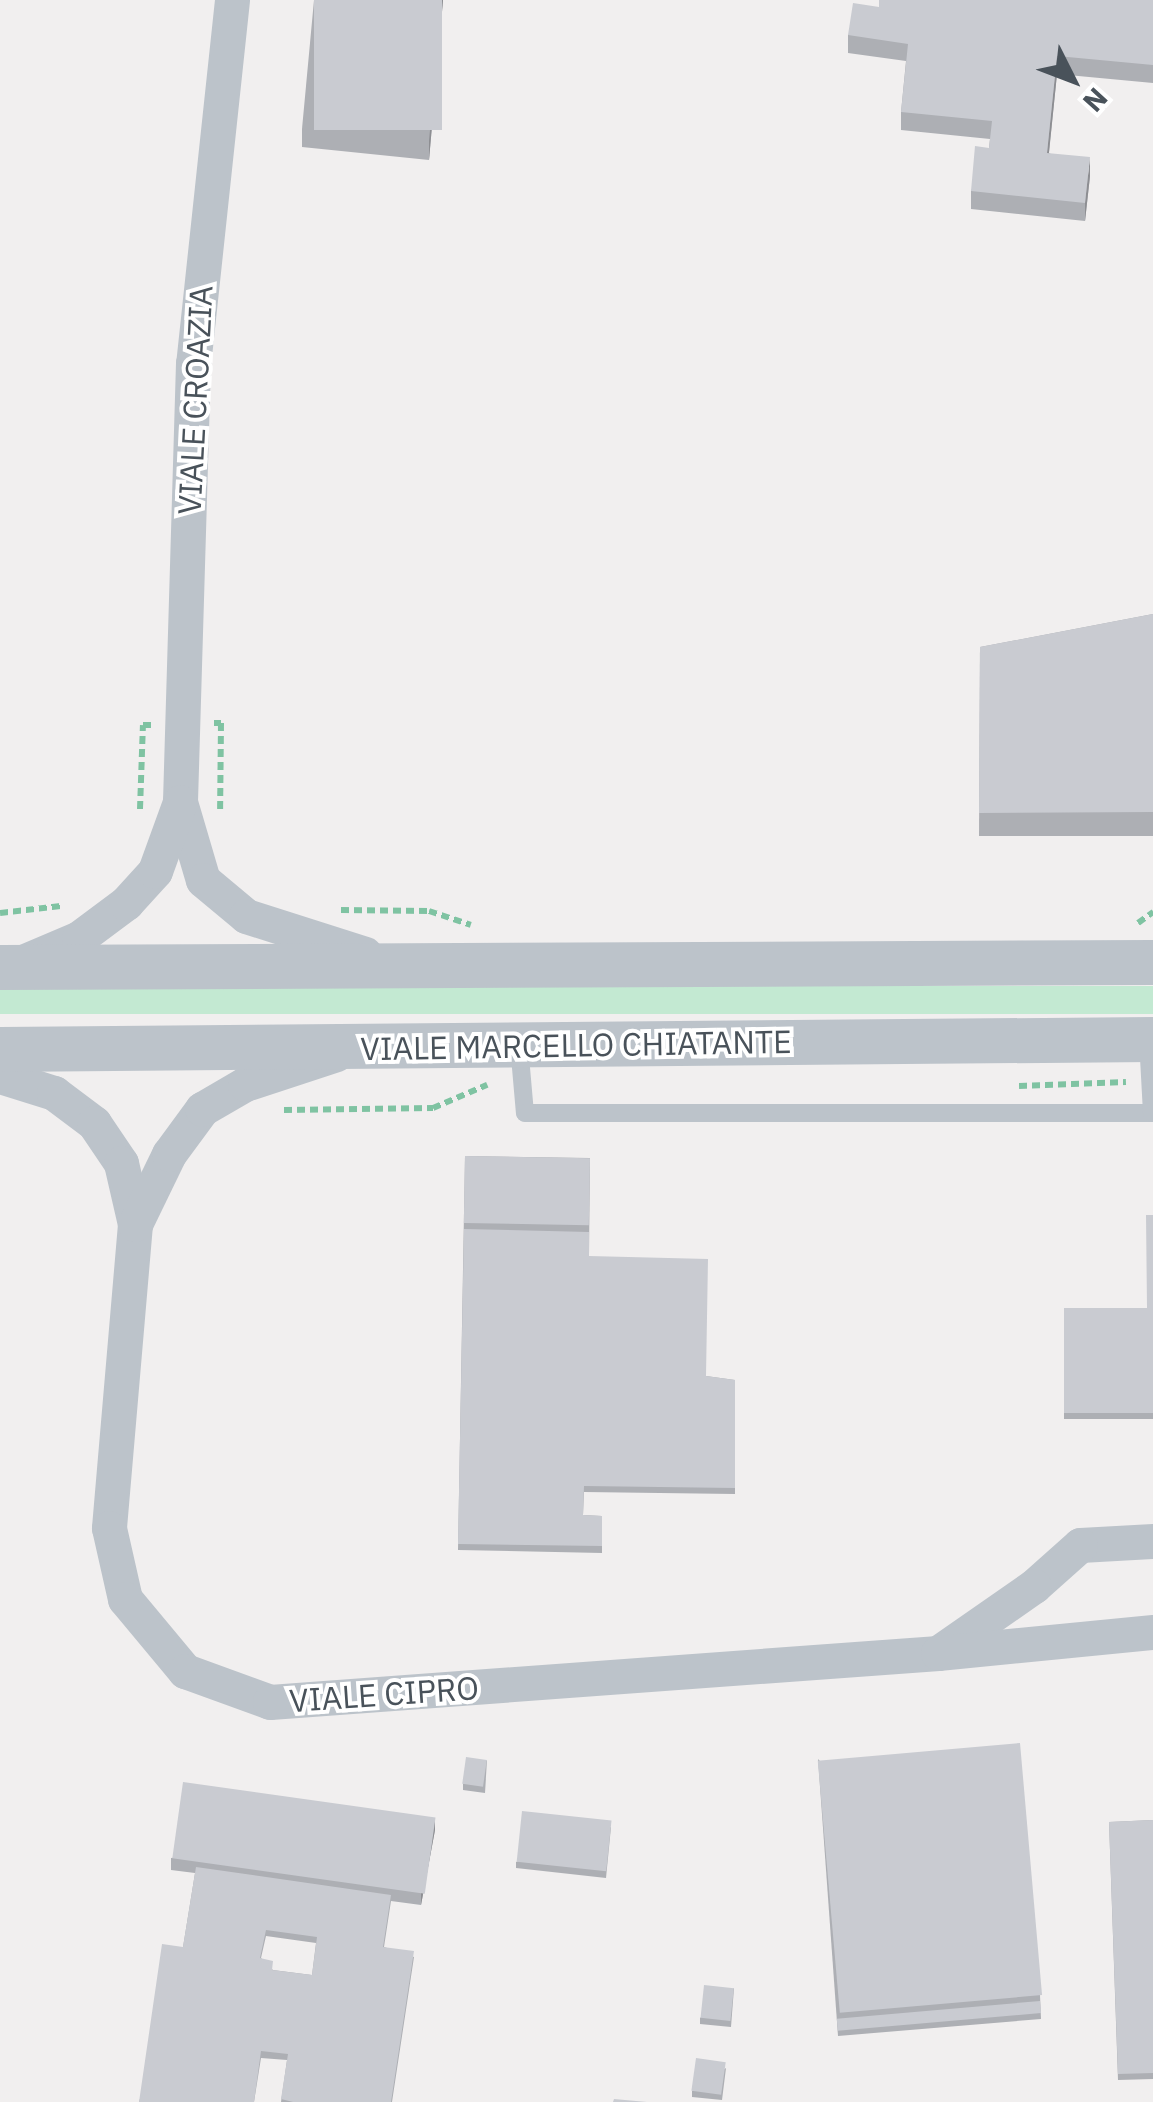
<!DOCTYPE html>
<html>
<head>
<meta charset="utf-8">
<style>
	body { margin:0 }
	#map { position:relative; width:1153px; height:2102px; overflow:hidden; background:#f1efef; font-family:"IBM Plex Sans",sans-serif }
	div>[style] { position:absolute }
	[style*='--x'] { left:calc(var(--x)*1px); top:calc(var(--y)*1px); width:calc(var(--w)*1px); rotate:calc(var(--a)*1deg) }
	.green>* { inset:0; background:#c3e9d2; transform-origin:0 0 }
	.path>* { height:6px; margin-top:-3px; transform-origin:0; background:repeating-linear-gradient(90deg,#7fc3a2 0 8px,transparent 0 13px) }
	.service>* { height:18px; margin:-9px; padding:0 9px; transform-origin:9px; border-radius:9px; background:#bcc3ca }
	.minor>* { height:35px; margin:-17.5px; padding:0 17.5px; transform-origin:17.5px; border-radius:17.5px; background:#bcc3ca }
	.tertiary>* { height:45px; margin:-22.5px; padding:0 22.5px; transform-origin:22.5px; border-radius:22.5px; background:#bcc3ca }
	.wall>* { inset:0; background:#adafb4 }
	.shaded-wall>* { inset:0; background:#8d8e92 }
	.building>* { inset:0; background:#c9cbd1; transform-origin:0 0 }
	span { translate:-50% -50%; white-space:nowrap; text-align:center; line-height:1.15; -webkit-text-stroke:8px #fff; paint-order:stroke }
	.street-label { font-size:32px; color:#49525a }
	.north { position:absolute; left:1023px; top:30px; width:100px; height:100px; -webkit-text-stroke:8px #fff; paint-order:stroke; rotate:132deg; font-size:28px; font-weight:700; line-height:40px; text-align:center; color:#49525a }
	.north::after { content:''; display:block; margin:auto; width:35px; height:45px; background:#49525a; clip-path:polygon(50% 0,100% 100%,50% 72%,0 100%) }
</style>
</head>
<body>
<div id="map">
	<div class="green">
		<div style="left:1153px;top:986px;width:28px;height:1153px;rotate:90deg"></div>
	</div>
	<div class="path">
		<div style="--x:214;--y:723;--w:7;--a:0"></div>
		<div style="--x:221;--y:723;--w:91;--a:90.6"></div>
		<div style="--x:140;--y:809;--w:84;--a:-88"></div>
		<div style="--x:143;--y:725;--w:9;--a:0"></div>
		<div style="--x:341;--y:910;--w:88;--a:0.7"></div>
		<div style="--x:429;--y:911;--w:44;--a:18.4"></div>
		<div style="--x:0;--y:913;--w:61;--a:-6.5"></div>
		<div style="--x:1138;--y:923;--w:19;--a:-36"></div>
		<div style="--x:1019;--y:1086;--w:107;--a:-2.1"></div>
		<div style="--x:284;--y:1110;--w:149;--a:-0.8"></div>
		<div style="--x:433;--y:1108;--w:59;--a:-23.1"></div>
	</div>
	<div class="service">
		<div style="--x:519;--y:1045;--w:68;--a:85"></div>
		<div style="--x:525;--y:1113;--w:627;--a:0"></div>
		<div style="--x:1152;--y:1113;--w:74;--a:-93.1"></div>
	</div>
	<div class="minor">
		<div style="--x:232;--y:0;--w:365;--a:96.1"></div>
		<div style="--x:193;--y:363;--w:439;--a:91.7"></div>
		<div style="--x:180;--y:802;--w:81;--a:73.6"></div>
		<div style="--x:203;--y:880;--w:56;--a:39.9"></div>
		<div style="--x:246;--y:916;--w:125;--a:17.7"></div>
		<div style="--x:20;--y:963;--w:64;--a:-23"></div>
		<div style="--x:79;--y:938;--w:59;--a:-36.7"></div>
		<div style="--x:126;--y:903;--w:43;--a:-47.8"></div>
		<div style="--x:155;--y:871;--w:73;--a:-70.1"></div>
		<div style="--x:0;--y:1076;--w:57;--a:17.5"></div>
		<div style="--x:54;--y:1093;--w:50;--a:36.9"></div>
		<div style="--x:94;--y:1123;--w:48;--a:56"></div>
		<div style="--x:121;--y:1163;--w:63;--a:77.1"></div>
		<div style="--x:135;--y:1224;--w:305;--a:94.9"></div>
		<div style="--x:109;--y:1528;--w:73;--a:77.3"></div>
		<div style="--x:125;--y:1599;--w:94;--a:50.2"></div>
		<div style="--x:185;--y:1671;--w:90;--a:20"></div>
		<div style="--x:270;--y:1702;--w:670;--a:-4.2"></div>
		<div style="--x:135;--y:1224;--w:78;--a:-64.1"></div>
		<div style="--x:169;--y:1154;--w:56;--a:-53.7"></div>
		<div style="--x:202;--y:1109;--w:50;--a:-30.2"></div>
		<div style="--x:245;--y:1084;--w:96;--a:-18.2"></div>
		<div style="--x:1153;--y:1541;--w:73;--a:176.9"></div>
		<div style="--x:1080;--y:1545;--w:62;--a:138.3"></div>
		<div style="--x:1034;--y:1586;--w:117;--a:145.1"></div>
		<div style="--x:938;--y:1653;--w:216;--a:-5.6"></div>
	</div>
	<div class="tertiary">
		<div style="--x:0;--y:967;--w:1153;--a:-0.25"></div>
		<div style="--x:0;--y:1049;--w:1153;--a:-0.5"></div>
	</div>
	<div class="wall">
		<div style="clip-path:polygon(314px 0,443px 0,429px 160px,302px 147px,302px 129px)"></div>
		<div style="clip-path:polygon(1153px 0,1153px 83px,1057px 74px,1049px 153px,1090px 176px,1085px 221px,971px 209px,971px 191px,989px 148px,990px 139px,901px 130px,901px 112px,906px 61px,848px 53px,848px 35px,879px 7px)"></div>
		<div style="clip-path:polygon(1153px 614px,1153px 836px,979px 836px,980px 647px)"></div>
		<div style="clip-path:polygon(465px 1156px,590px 1158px,589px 1256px,706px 1376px,735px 1380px,735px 1494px,584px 1492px,583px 1515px,602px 1516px,602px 1553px,458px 1550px)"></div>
		<div style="clip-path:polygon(1153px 1215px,1153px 1419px,1064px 1419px,1064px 1308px,1147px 1308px)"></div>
		<div style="clip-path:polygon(818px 1759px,1040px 1995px,1041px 2019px,838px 2036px)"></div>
		<div style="clip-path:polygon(487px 1760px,485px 1793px,463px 1790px,463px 1784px)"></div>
		<div style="clip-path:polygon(1153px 1820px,1153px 2079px,1118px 2080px,1109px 1822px)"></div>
		<div style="clip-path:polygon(611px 1827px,606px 1878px,516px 1868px,516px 1862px)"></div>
		<div style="clip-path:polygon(evenodd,435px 1830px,421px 1905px,391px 1901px,384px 1947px,414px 1957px,392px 2102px,281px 2102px,287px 2060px,261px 2058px,254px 2102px,139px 2102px,183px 1947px,195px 1873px,171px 1870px,171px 1858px,435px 1830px,266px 1936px,316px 1943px,312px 1975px,273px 1970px,261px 1958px,266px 1936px)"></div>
		<div style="clip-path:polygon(734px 1988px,731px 2027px,700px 2024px,700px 2018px)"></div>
		<div style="clip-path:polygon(726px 2068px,722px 2100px,692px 2097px,692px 2091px)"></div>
	</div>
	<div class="shaded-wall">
		<div style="clip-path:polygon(442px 0,443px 0,429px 160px,429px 141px)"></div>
		<div style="clip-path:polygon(1057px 56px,1057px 74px,1047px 171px,1047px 153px)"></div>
		<div style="clip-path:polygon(1090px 157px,1090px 176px,1085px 221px,1085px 203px)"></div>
		<div style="clip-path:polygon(435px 1818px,435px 1830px,421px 1905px,421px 1893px)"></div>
	</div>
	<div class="building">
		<div style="left:314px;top:0;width:128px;height:130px"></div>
		<div style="clip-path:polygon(879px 0,1153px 0,1153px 65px,1057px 56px,1047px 153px,1090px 157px,1085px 203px,971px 191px,975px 146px,989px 148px,992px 121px,901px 112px,908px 44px,848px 35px,853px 3px,879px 7px)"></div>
		<div style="clip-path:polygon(1153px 614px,1153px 812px,979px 813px,980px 647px)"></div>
		<div style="left:465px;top:1156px;width:125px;height:67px;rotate:1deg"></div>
		<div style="clip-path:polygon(1146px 1215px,1153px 1215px,1153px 1413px,1064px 1413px,1064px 1308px,1147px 1308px)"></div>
		<div style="clip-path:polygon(464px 1229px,589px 1232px,589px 1256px,708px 1259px,706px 1376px,735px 1380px,735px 1488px,584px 1486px,583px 1515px,602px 1516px,602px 1546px,458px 1544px)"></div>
		<div style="left:1020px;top:1743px;width:253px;height:203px;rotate:85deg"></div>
		<div style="left:466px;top:1757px;width:21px;height:27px;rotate:8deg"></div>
		<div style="left:183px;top:1782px;width:255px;height:77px;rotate:8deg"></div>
		<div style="left:522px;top:1811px;width:90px;height:51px;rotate:6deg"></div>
		<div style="clip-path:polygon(1153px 1820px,1153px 2073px,1118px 2074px,1109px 1822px)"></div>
		<div style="clip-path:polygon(evenodd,196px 1867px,391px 1895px,383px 1947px,414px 1951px,391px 2102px,293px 2102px,281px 2099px,288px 2054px,261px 2051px,254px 2102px,139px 2102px,162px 1944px,183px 1947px,196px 1867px,266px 1930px,317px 1937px,312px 1975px,272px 1970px,273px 1961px,260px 1958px,266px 1930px)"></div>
		<div style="left:704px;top:1985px;width:30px;height:33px;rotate:6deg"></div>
		<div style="left:1040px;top:2001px;width:12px;height:204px;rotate:85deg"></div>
		<div style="left:696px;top:2058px;width:30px;height:33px;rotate:8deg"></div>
		<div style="clip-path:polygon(614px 2099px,647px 2102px,613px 2102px)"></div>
	</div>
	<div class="street-label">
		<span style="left:195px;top:400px;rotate:-87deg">VIALE CROAZIA</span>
		<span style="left:576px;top:1045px;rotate:-1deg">VIALE MARCELLO CHIATANTE</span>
		<span style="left:384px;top:1694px;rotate:-4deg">VIALE CIPRO</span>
	</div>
	<div class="north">N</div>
</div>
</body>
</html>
